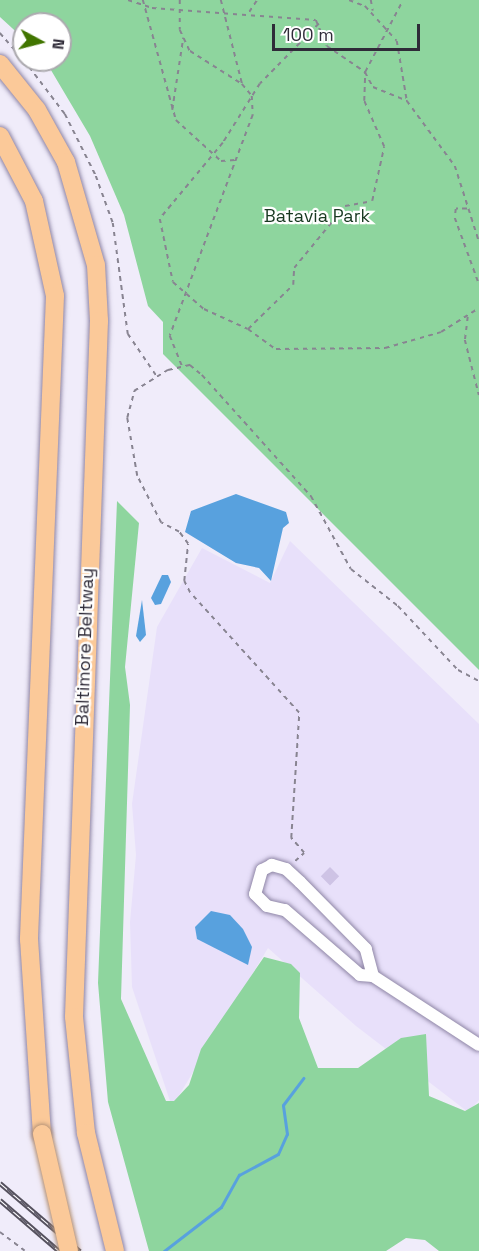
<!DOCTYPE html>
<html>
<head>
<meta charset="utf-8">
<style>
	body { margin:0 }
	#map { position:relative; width:479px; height:1251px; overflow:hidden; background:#f0ecfa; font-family:"Space Grotesk",sans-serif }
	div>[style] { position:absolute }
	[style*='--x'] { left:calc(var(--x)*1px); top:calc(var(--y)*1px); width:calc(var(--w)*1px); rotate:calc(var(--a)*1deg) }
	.built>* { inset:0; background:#e8e0fa }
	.green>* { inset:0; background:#8ed59e }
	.water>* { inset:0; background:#58a1de }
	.stream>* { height:3px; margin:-1.5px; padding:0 1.5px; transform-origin:1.5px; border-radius:1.5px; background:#58a1de }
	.building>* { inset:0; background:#cec3e5; transform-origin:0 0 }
	.path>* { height:1.5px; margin-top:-0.75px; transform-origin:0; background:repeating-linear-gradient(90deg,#888491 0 4.5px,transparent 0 9px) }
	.roads { filter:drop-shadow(0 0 2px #8f86a6) drop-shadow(0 0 2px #8f86a6) }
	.minor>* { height:12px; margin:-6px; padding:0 6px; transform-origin:6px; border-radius:6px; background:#fff }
	.highway>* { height:18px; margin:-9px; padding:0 9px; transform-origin:9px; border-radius:9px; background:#fbc999 }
	.rail>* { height:5px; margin-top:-2.5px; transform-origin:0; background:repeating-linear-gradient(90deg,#fff 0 9px,#55515e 0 18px); box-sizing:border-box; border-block:2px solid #55515e }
	.bridges { filter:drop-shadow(0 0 2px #b49277) drop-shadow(0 0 2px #b49277) }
	.highway-bridge>* { height:18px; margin:-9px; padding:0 9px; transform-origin:9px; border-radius:9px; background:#fbc999 }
	span { translate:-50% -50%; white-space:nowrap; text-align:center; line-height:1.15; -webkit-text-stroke:4.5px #fff; paint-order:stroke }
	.park-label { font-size:18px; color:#183921 }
	.street-label { font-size:18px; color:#2f2b38 }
	.north { position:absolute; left:12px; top:12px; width:60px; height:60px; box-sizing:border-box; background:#fff; border:2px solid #acaaaf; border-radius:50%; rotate:97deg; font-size:16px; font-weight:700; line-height:24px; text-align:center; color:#2f2b38 }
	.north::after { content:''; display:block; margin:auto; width:21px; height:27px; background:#417500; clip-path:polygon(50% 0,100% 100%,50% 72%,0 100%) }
	.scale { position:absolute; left:272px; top:24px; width:148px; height:27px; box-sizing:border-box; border:3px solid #2f2b38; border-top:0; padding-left:8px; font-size:18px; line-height:21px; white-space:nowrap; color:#2f2b38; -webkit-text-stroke:4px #fff; paint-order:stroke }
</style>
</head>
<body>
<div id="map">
	<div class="built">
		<div style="clip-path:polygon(290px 541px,479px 724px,479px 1100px,468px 1112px,356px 1026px,268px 948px,172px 1107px,132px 987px,130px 922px,136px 855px,132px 804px,157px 627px,202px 548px,270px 583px)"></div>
	</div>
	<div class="green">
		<div style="clip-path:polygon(0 0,479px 0,479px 670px,163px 354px,163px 322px,148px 306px,124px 215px,90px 136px,45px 60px,60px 60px,60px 24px,24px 24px,24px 39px,0 17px)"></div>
		<div style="clip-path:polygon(117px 501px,139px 523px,125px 667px,130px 705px,121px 999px,166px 1101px,174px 1101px,189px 1085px,201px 1049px,264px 957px,291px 964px,300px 973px,299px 1018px,318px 1068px,358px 1068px,401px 1038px,426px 1034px,429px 1096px,465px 1111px,479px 1103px,479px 1251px,439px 1251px,425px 1240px,406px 1238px,386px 1251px,149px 1251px,108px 1102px,98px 983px)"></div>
	</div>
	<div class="water">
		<div style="clip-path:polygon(236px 494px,286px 512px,289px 523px,283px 528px,271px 581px,259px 568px,236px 563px,185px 532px,191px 511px)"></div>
		<div style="clip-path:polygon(162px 575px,168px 575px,171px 582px,161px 604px,155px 605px,151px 598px)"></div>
		<div style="clip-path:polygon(142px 600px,146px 635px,140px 642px,136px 636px)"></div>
		<div style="clip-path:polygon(211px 911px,230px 915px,243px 929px,252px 947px,248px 965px,197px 939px,195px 927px)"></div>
	</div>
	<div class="stream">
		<div style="--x:164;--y:1251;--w:72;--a:-37.7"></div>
		<div style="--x:221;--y:1207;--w:37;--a:-61"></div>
		<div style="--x:239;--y:1175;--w:44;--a:-28.3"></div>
		<div style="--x:278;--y:1154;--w:22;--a:-66"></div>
		<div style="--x:287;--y:1134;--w:29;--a:-98"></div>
		<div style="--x:283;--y:1105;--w:34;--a:-53"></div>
	</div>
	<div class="building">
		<div style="left:330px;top:867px;width:13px;height:13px;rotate:45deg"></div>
	</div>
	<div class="path">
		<div style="--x:128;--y:0;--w:25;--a:18"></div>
		<div style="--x:152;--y:8;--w:164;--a:4.2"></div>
		<div style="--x:316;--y:20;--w:28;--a:67"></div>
		<div style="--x:327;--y:46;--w:46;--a:34.4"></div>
		<div style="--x:365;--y:72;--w:17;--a:62"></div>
		<div style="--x:373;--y:87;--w:37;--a:22"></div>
		<div style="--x:143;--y:0;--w:124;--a:74.6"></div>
		<div style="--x:176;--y:120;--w:61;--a:42.3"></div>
		<div style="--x:221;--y:161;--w:14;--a:-4"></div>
		<div style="--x:180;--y:0;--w:30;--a:90"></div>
		<div style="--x:180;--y:30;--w:23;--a:65"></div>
		<div style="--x:190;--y:51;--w:62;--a:32.4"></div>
		<div style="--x:242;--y:84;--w:16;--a:50"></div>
		<div style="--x:252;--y:96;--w:19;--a:87"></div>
		<div style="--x:253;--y:115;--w:236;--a:110.6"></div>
		<div style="--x:170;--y:336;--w:32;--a:68"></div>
		<div style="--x:221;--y:0;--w:86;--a:75.8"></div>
		<div style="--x:349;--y:0;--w:17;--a:21"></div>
		<div style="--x:365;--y:6;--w:47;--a:47.6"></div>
		<div style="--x:397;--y:41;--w:61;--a:80.5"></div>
		<div style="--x:407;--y:101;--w:81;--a:53.6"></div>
		<div style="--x:455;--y:166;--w:79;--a:72.3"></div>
		<div style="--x:371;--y:0;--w:11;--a:80"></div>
		<div style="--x:249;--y:12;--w:14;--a:-56"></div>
		<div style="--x:319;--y:24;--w:84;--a:134.5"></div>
		<div style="--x:260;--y:84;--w:70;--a:122.1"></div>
		<div style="--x:223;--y:143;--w:99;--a:129.7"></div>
		<div style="--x:160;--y:219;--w:64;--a:78.3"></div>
		<div style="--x:173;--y:282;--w:41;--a:41.1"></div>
		<div style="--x:204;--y:309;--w:48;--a:24.4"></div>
		<div style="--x:248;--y:329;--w:63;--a:-44.4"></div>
		<div style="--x:293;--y:285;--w:17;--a:-87"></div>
		<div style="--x:294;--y:268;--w:80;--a:-50.6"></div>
		<div style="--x:345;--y:206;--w:27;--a:-10"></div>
		<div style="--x:372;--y:201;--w:55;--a:-77.5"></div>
		<div style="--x:384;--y:147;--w:50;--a:-113.5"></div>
		<div style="--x:364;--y:101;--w:29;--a:-88"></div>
		<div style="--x:365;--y:72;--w:81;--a:-62.2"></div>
		<div style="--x:0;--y:33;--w:35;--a:49"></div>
		<div style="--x:24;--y:60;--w:68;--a:52.8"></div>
		<div style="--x:65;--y:114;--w:69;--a:63.4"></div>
		<div style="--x:96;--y:176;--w:50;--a:70.1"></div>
		<div style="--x:113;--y:223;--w:112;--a:82.3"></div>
		<div style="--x:128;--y:334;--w:50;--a:55.7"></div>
		<div style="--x:172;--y:110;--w:73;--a:-81.3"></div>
		<div style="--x:467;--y:209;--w:11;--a:180"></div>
		<div style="--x:456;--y:209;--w:9;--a:96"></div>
		<div style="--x:455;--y:218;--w:70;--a:70"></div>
		<div style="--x:468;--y:317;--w:23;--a:97"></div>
		<div style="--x:465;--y:340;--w:57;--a:75.7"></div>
		<div style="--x:248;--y:329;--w:34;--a:36"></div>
		<div style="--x:276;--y:349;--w:109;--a:-0.5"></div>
		<div style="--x:385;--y:348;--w:58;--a:-15.9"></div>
		<div style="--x:441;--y:332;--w:45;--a:-32.3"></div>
		<div style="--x:295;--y:861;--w:12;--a:-42"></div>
		<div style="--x:304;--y:853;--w:20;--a:-131"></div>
		<div style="--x:291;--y:838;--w:125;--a:-86.3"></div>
		<div style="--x:299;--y:713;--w:162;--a:-132.2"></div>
		<div style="--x:190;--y:593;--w:13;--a:-117"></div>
		<div style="--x:184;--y:581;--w:37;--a:-84"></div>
		<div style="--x:188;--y:544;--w:15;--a:-127"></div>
		<div style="--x:179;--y:532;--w:20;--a:-153"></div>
		<div style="--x:161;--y:523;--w:53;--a:-117.1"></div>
		<div style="--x:137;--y:476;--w:59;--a:-99.8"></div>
		<div style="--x:127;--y:418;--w:28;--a:-75"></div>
		<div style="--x:134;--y:391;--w:40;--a:-32"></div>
		<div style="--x:168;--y:370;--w:23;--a:-13"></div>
		<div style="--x:190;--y:365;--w:16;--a:40"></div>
		<div style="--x:202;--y:375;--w:163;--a:48"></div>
		<div style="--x:311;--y:496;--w:83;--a:61.3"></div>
		<div style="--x:351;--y:569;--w:60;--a:38.2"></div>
		<div style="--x:398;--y:606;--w:88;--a:46.8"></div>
		<div style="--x:458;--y:670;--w:24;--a:28"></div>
		<div style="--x:0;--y:1232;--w:31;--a:37"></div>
	</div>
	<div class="roads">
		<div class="minor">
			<div style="--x:373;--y:976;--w:28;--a:-105"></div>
			<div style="--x:366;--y:949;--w:94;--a:-134.6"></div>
			<div style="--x:300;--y:882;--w:19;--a:-137"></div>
			<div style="--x:286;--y:869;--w:15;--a:-164"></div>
			<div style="--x:272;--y:865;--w:11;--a:153"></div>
			<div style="--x:262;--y:870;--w:25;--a:106"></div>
			<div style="--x:255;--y:894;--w:17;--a:45"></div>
			<div style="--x:267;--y:906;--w:18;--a:13"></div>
			<div style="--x:285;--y:910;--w:99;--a:40.9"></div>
			<div style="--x:360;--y:975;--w:13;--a:4"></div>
			<div style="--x:373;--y:976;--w:126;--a:33.1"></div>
		</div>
		<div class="highway">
			<div style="--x:0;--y:64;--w:59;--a:51.2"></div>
			<div style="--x:37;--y:110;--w:60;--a:60.9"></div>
			<div style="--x:66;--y:162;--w:107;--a:73.8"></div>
			<div style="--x:96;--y:265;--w:56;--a:86.9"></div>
			<div style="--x:99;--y:321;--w:696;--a:92.06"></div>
			<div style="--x:74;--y:1017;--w:117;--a:84.1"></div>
			<div style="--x:86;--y:1133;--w:122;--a:76.2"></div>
			<div style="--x:0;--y:136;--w:73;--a:62.4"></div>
			<div style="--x:34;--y:201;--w:97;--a:77.5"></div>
			<div style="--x:55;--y:296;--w:644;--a:92.32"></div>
			<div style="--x:29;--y:939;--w:195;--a:86.2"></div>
		</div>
	</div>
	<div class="rail">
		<div style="--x:0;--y:1183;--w:105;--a:40.4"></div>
		<div style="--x:0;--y:1200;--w:78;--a:40.8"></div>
	</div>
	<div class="bridges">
		<div class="highway-bridge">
			<div style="--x:42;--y:1134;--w:120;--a:77"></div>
		</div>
	</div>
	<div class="park-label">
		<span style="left:317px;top:216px">Batavia Park</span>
	</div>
	<div class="street-label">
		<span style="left:85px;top:647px;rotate:-88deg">Baltimore Beltway</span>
	</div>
	<div class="north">N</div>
	<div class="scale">100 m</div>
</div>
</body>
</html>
